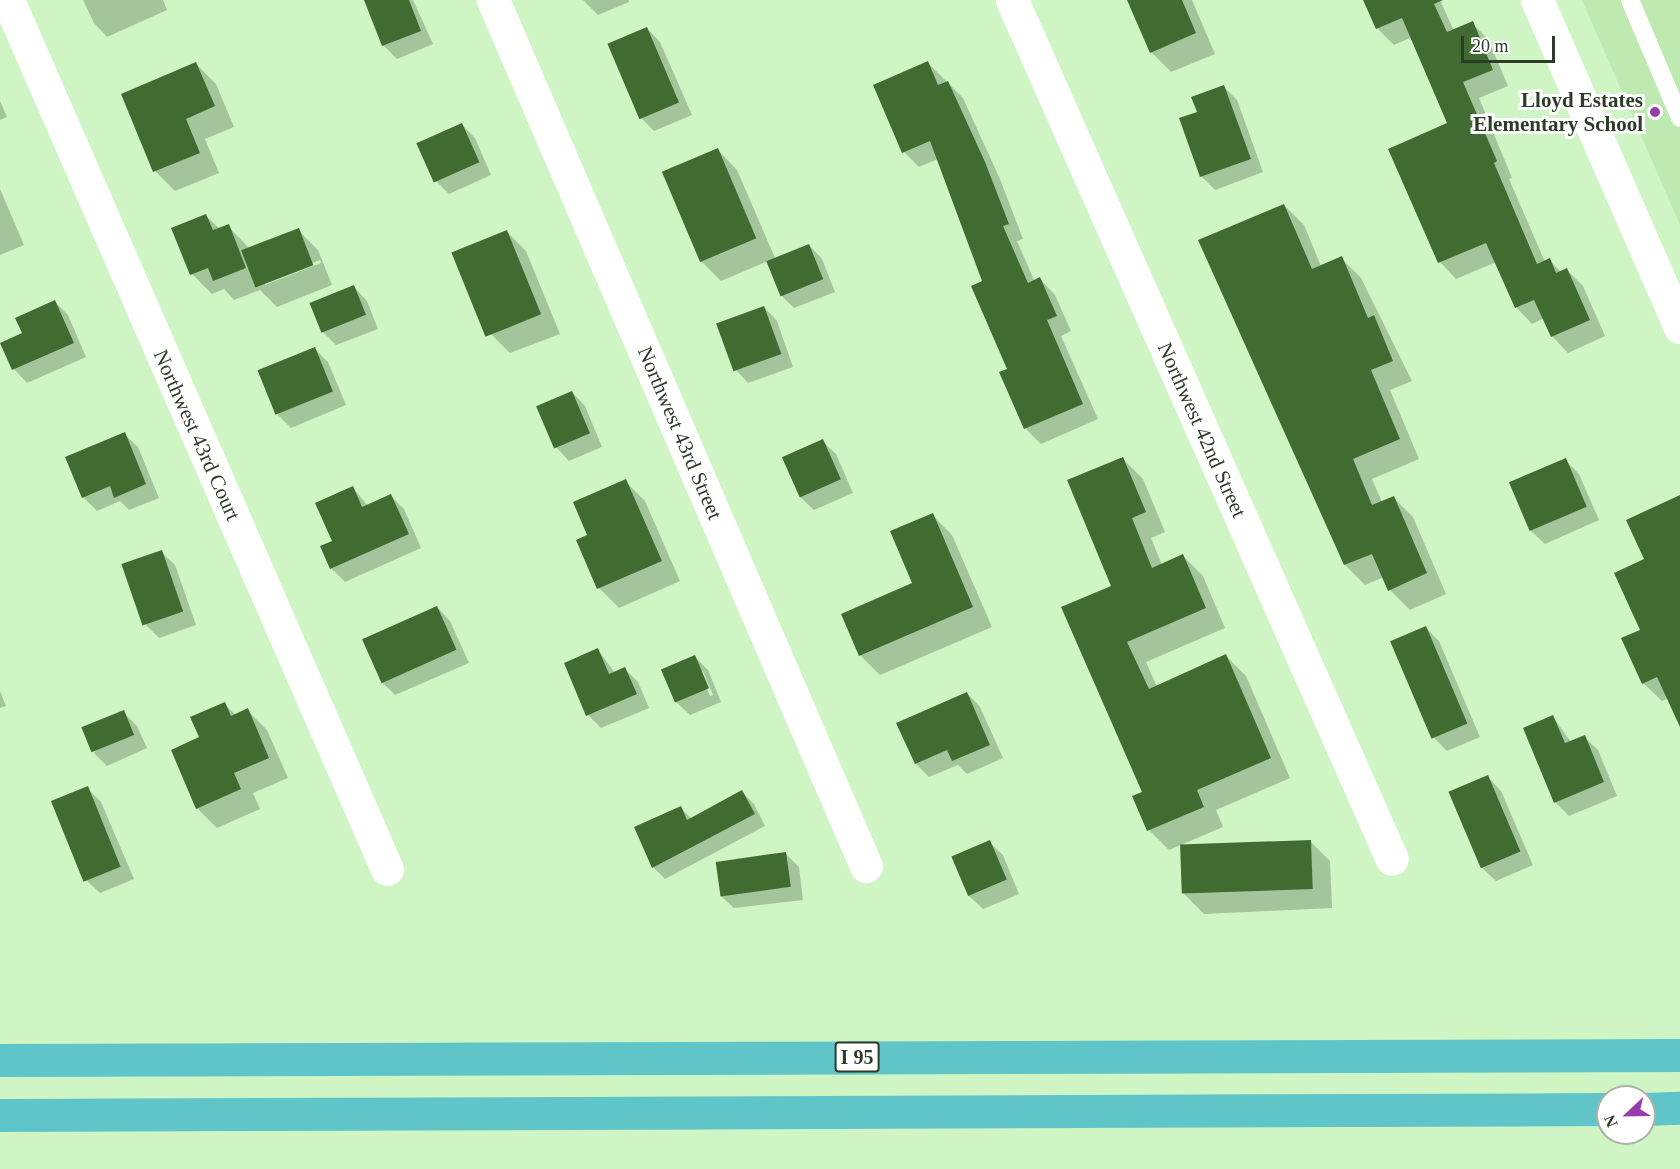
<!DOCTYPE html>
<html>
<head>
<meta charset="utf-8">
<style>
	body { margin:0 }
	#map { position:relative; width:1680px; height:1169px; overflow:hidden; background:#cef5c3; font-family:Georgia,serif }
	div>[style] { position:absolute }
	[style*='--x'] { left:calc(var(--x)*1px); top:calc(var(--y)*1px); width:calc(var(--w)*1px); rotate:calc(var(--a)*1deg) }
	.built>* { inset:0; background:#beeab2 }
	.shadow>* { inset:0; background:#0003 }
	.building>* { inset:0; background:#406c32; transform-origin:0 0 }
	.service>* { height:18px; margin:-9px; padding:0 9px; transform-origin:9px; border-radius:9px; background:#fff }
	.minor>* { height:33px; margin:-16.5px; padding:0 16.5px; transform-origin:16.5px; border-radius:16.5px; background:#fff }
	.motorway>* { height:33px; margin:-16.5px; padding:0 16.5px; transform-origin:16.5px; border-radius:16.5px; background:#5fc5c9 }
	.dots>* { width:16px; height:16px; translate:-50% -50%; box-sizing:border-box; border:3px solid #fff; border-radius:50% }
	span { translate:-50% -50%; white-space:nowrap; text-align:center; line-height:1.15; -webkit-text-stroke:6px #fff; paint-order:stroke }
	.shield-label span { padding:2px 4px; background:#fff; border:2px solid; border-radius:4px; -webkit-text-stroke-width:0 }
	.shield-label { font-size:20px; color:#2d3c28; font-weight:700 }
	.poi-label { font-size:21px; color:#2d3c28; font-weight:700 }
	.right { translate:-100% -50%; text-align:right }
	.street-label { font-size:21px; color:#2d3c28 }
	.north { position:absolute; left:1596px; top:1085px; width:60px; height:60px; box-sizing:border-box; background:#fff; border:2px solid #abb1a9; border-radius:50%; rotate:248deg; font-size:16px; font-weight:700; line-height:24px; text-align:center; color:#2d3c28 }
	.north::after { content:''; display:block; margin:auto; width:21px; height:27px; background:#953eab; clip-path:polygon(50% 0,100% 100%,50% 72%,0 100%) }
	.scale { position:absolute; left:1461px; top:36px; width:94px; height:27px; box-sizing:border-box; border:3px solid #2d3c28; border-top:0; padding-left:8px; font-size:18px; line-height:21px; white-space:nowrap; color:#2d3c28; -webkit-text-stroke:4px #fff; paint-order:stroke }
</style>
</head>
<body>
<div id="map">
	<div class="built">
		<div style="clip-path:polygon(1582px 0,1680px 0,1680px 225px)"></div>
	</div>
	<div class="shadow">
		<div style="clip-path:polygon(83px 0,163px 0,167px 10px,107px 37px,94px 23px)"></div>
		<div style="clip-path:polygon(381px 0,413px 0,433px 44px,397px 59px,383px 45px)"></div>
		<div style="clip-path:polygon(583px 0,629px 0,629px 2px,598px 15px)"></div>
		<div style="clip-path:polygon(1128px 0,1192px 0,1215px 54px,1171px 72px,1151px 52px)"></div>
		<div style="clip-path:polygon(1365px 0,1440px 0,1454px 31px,1472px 23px,1488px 39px,1508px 86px,1479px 98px,1512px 178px,1509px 179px,1545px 262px,1549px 260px,1561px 272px,1567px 270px,1583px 286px,1605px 336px,1568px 353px,1552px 336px,1544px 318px,1532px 324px,1516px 307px,1496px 262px,1456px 279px,1440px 262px,1390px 149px,1449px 124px,1412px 37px,1394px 45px,1378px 29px)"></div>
		<div style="clip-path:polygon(647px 28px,660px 42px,692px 115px,654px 131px,641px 118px)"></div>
		<div style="clip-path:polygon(928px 63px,963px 98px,1000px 179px,1023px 239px,1017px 241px,1035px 282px,1040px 279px,1055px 295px,1071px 331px,1061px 336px,1098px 419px,1041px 444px,1026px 429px,1001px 373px,1009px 369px,983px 282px,938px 159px,919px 167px,904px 152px)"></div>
		<div style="clip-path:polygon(196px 64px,216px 84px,234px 127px,205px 139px,219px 173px,175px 191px,155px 171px,123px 95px)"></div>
		<div style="clip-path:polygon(1224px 87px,1237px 100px,1263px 172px,1215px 190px,1201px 176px,1198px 113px)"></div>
		<div style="clip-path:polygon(0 101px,7px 117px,0 120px)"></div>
		<div style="clip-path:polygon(461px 124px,475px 138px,491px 175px,449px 194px,436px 181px)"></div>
		<div style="clip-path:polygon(718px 150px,737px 170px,775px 258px,809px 245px,822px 259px,835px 292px,794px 308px,780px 294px,768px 261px,721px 281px,701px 261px)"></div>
		<div style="clip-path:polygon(0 189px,24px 245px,0 255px)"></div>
		<div style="clip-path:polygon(1284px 205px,1304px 225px,1321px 266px,1341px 258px,1361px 278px,1412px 381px,1390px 390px,1419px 459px,1372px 479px,1382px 502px,1393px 497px,1413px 517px,1446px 594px,1410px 610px,1390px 590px,1384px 577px,1365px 585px,1345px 565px,1200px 241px)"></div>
		<div style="clip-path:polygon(evenodd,206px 216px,220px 229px,228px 226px,250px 249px,298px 230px,318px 250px,332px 285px,277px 307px,260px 290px,234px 300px,224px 289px,212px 294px,192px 274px,173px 229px,206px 216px,320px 260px,321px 263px,265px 285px,265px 282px,320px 260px)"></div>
		<div style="clip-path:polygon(506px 231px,526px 251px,560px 334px,510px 353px,490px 333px)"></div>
		<div style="clip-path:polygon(354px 287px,367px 301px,378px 329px,336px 345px,323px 332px)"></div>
		<div style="clip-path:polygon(55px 302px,68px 315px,86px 357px,27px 383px,14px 369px,2px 344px,24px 334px)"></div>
		<div style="clip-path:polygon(764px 307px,777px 321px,793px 367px,748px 383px,735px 369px)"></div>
		<div style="clip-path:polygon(314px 348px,328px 362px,346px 405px,291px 428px,278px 415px)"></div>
		<div style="clip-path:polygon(572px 392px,585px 406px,602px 447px,569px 461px,556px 447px,538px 407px)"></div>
		<div style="clip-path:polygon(124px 434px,138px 447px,159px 498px,129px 510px,120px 501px,97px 511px,83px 497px)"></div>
		<div style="clip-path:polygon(822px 441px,836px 454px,853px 493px,814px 510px,800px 497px,784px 458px)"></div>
		<div style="clip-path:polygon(1123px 459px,1143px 479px,1165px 532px,1151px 538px,1162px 565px,1183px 556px,1203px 576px,1225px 628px,1146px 662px,1157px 687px,1226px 656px,1246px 676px,1290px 778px,1216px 810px,1223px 827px,1169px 850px,1149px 830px,1113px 586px)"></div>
		<div style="clip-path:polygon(1565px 460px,1579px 474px,1599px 520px,1545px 544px,1531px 531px)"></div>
		<div style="clip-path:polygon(625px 481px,645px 501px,680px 581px,619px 608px,599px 588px,578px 541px,589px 536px)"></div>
		<div style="clip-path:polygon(353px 488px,368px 506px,391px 496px,404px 509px,421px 548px,345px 582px,332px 569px,322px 547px,334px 541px)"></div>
		<div style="clip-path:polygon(1680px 505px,1680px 709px,1669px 698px,1662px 701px,1643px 683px,1642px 630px,1646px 559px)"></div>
		<div style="clip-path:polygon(932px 515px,952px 535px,992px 627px,880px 675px,860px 655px,914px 584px)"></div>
		<div style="clip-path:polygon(161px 552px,175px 565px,196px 625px,159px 638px,146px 625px)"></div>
		<div style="clip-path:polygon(437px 607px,450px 621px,469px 663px,395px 695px,382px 682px)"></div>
		<div style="clip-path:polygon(1426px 628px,1439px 641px,1480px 737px,1447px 751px,1434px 738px)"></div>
		<div style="clip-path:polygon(598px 650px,615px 673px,625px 669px,638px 682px,649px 708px,601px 728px,588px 715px)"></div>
		<div style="clip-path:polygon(evenodd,695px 657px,708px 670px,721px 702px,690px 715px,676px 702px,663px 670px,695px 657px,700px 671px,703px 671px,713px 695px,710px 696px,700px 671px)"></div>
		<div style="clip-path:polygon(0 691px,6px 706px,0 708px)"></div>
		<div style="clip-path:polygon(967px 693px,980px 707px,1003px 758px,967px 774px,958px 765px,929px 777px,916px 764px,898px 724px)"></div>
		<div style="clip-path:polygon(224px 704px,236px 715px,247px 710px,267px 730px,288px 778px,253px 793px,260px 809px,217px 828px,197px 808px,201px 738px)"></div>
		<div style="clip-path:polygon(123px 712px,137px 726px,147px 748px,107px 766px,94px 753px)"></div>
		<div style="clip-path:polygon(1553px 717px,1571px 742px,1584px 737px,1598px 750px,1617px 796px,1569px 816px,1556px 803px,1525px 729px)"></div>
		<div style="clip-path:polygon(1488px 777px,1501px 791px,1533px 865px,1496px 881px,1482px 868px,1451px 793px)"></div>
		<div style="clip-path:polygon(87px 788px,101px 802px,134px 879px,100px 893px,86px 880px)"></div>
		<div style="clip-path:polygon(742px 792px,754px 804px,765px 826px,665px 879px,653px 867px,681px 808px,692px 819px)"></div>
		<div style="clip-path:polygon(1310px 841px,1330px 861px,1332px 908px,1204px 914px,1184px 894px)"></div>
		<div style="clip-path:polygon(989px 842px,1003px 855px,1019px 894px,983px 909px,969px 896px)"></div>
		<div style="clip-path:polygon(786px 854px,799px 867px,803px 900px,734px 908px,720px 895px)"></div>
	</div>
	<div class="building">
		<div style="clip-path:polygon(364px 0,409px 0,421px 31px,382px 46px)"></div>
		<div style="clip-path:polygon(1127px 0,1182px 0,1196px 33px,1150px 53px)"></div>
		<div style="clip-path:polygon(1363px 0,1443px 0,1434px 4px,1447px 32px,1473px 21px,1493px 70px,1463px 82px,1497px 161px,1494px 163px,1537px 264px,1550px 258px,1556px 273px,1567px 268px,1590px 320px,1551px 337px,1534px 300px,1515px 308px,1486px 243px,1438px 263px,1388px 149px,1447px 123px,1402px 18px,1376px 29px)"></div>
		<div style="left:647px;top:27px;width:82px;height:43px;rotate:67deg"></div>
		<div style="clip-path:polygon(928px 61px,938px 85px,948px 81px,985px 162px,1009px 224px,1003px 226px,1028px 283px,1040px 277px,1057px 316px,1047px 320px,1083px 404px,1024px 429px,999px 372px,1007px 369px,971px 286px,982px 281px,930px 141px,902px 153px,873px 85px)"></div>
		<div style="clip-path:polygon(196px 62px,215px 106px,186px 119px,200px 153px,153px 172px,121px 94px)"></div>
		<div style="clip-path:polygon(1224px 85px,1251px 159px,1200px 177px,1179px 118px,1197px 112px,1191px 97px)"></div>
		<div style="left:462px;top:123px;width:43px;height:50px;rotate:66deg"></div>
		<div style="left:718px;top:148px;width:98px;height:61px;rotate:67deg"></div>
		<div style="clip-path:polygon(1284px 204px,1312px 269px,1342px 256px,1368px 318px,1374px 315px,1393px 361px,1371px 370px,1400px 439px,1353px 459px,1372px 505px,1394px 496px,1427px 573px,1388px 591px,1372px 554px,1344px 565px,1198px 240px)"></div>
		<div style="clip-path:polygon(206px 214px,213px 230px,229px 224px,246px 268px,213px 281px,208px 268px,190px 275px,171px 228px)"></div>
		<div style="left:299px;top:228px;width:40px;height:62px;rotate:69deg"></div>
		<div style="left:507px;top:230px;width:91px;height:60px;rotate:68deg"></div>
		<div style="left:809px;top:244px;width:38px;height:46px;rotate:68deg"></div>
		<div style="left:354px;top:285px;width:32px;height:48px;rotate:68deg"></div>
		<div style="clip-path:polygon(55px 300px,74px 343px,12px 370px,0 343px,22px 333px,15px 318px)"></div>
		<div style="left:764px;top:306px;width:51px;height:51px;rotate:70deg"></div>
		<div style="left:315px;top:347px;width:48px;height:62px;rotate:68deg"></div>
		<div style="left:572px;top:391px;width:46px;height:39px;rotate:67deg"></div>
		<div style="clip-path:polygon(125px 432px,146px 484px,114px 498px,110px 486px,82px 498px,65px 457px)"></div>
		<div style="left:823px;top:439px;width:44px;height:45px;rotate:66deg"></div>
		<div style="clip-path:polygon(1123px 457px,1146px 512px,1132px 518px,1152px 568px,1183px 554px,1206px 608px,1127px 642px,1149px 689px,1226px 654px,1271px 758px,1197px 790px,1204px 807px,1147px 831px,1132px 796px,1142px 792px,1061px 607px,1111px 586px,1067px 480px)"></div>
		<div style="left:1566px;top:458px;width:53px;height:62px;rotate:67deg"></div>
		<div style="clip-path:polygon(626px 479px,662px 561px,597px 589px,576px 540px,587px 535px,573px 502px)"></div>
		<div style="clip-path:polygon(353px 486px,362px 507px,391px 494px,409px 534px,330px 569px,320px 546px,332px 541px,315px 503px)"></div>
		<div style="clip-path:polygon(1680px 495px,1680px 727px,1657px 677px,1642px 684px,1621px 638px,1640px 630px,1614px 573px,1644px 559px,1626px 520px)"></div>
		<div style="clip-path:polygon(933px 513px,973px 607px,859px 656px,841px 614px,912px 583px,890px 531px)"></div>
		<div style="left:162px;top:550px;width:65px;height:43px;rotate:71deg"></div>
		<div style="left:437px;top:606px;width:48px;height:82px;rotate:66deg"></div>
		<div style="left:1426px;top:626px;width:106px;height:39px;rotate:67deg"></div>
		<div style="clip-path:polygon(598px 648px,609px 674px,625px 667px,637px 694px,586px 716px,564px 663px)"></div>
		<div style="left:695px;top:655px;width:36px;height:37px;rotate:67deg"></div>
		<div style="clip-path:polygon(967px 692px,990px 745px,952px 761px,947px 750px,915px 764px,896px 723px)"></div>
		<div style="clip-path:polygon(225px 702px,231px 716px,248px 708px,269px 758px,234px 773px,241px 789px,196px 809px,171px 750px,199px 737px,190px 717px)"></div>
		<div style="left:124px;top:710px;width:27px;height:46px;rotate:68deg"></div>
		<div style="clip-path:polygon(1553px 715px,1565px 743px,1585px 735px,1604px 782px,1554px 803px,1523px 728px)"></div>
		<div style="left:1488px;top:775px;width:83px;height:43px;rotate:67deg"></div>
		<div style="left:88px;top:786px;width:87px;height:40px;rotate:68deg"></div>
		<div style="clip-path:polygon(742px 790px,755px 814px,652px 868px,634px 827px,681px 806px,687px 820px)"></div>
		<div style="left:990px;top:840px;width:43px;height:42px;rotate:67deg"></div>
		<div style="left:1311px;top:840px;width:49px;height:131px;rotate:88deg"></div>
		<div style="left:786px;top:852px;width:35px;height:71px;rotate:82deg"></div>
	</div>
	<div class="service">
		<div style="--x:1630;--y:0;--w:128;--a:67"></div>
	</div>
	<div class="minor">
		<div style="--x:8;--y:0;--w:948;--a:66.44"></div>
		<div style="--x:493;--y:0;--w:943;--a:66.7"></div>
		<div style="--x:1012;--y:0;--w:939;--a:66.14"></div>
		<div style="--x:1537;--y:0;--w:357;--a:66.4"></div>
	</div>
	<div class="motorway">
		<div style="--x:0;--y:1060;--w:1680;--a:-0.17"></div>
		<div style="--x:1644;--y:1109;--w:36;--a:-2"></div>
		<div style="--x:0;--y:1115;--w:1608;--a:-0.21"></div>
	</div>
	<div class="dots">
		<div style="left:1655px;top:112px;background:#953eab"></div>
	</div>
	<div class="shield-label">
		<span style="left:857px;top:1057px">I 95</span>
	</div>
	<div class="poi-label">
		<span class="right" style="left:1643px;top:112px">Lloyd Estates<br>Elementary School</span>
	</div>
	<div class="street-label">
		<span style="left:1202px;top:430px;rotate:66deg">Northwest 42nd Street</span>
		<span style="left:680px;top:433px;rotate:67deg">Northwest 43rd Street</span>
		<span style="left:197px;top:435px;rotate:66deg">Northwest 43rd Court</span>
	</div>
	<div class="north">N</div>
	<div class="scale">20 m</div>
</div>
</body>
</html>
